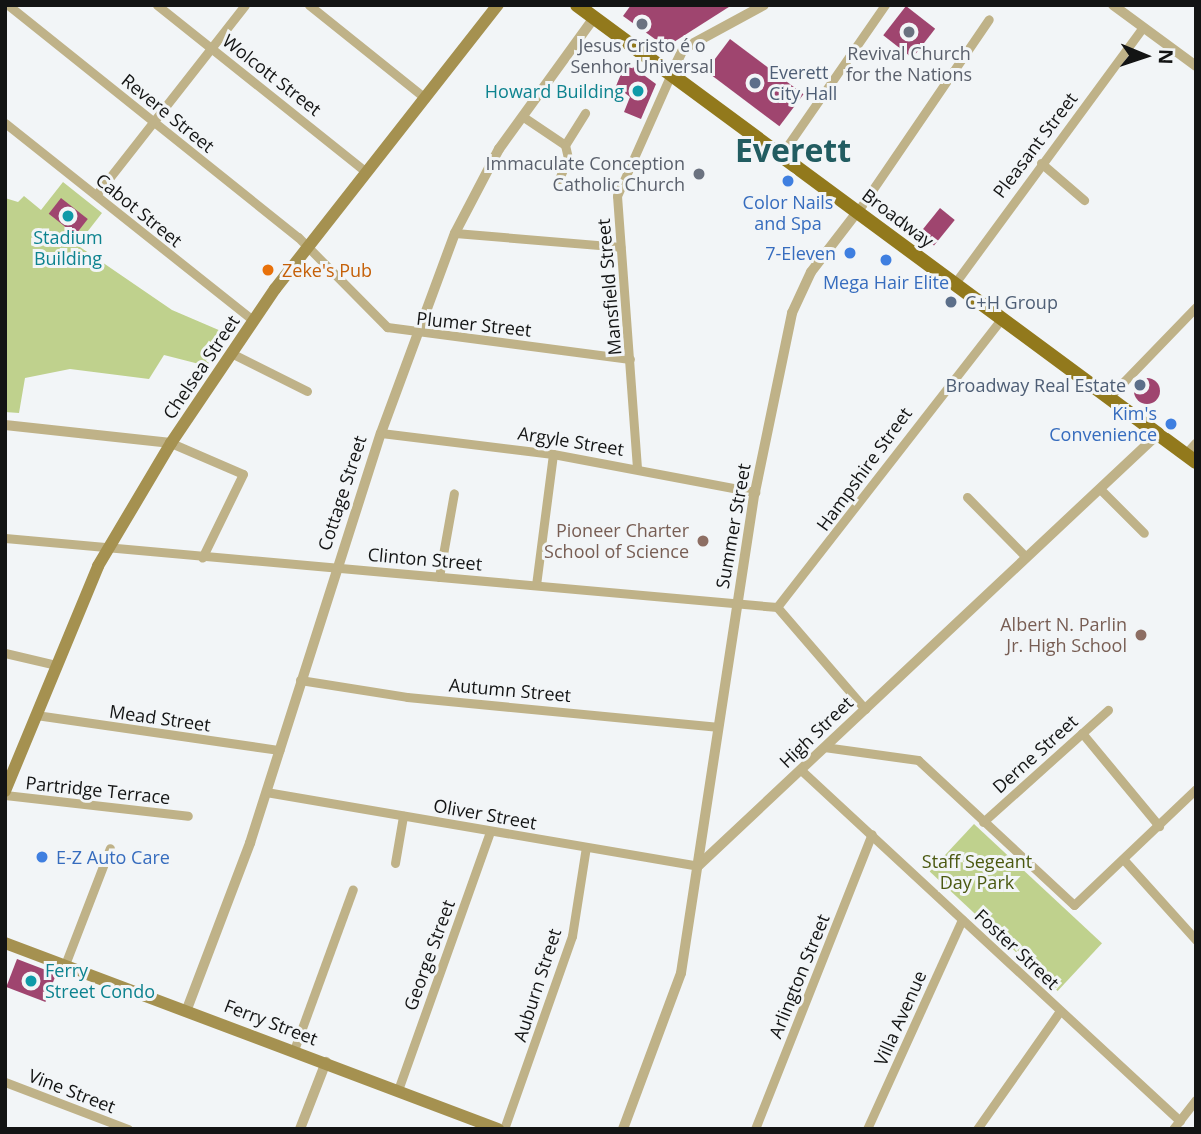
<!DOCTYPE html>
<html>
<head>
<meta charset="utf-8">
<style>
	body { margin:0 }
	#map { position:relative; width:1201px; height:1134px; overflow:hidden; background:#f2f5f7; font-family:"Open Sans",sans-serif }
	div>[style] { position:absolute }
	[style*='--x'] { left:calc(var(--x)*1px); top:calc(var(--y)*1px); width:calc(var(--w)*1px); rotate:calc(var(--a)*1deg) }
	.green>* { inset:0; background:#bfd18d; transform-origin:0 0 }
	.building>* { inset:0; background:#9f456f; transform-origin:0 0 }
	.round { border-radius:50% }
	.minor>* { height:9px; margin:-4.5px; padding:0 4.5px; transform-origin:4.5px; border-radius:4.5px; background:#bfb288 }
	.tertiary>* { height:10px; margin:-5px; padding:0 5px; transform-origin:5px; border-radius:5px; background:#bfb288 }
	.secondary>* { height:12px; margin:-6px; padding:0 6px; transform-origin:6px; border-radius:6px; background:#a59150 }
	.primary>* { height:14px; margin:-7px; padding:0 7px; transform-origin:7px; border-radius:7px; background:#92791c }
	.dots>* { width:19px; height:19px; translate:-50% -50%; box-sizing:border-box; border:4px solid #f2f5f7; border-radius:50% }
	span { translate:-50% -50%; white-space:nowrap; text-align:center; line-height:1.15; -webkit-text-stroke:6px #f2f5f7; paint-order:stroke }
	.worship-label { font-size:18px; color:#5b616d }
	.right { translate:-100% -50%; text-align:right }
	.service-label { font-size:18px; color:#4e5e75 }
	.left { translate:0 -50%; text-align:left }
	.street-label { font-size:18px; color:#131414 }
	.culture-label { font-size:18px; color:#0d838f }
	.shop-label { font-size:18px; color:#366cbe }
	.food-label { font-size:18px; color:#c56008 }
	.education-label { font-size:18px; color:#785e54 }
	.park-label { font-size:18px; color:#4b5911 }
	.town-label { font-size:32px; color:#225c61; font-weight:700 }
	.frame { position:absolute; inset:0; border:7px solid #131414; pointer-events:none }
	.north { position:absolute; left:1110px; top:21px; width:70px; height:70px; -webkit-text-stroke:5px #f2f5f7; paint-order:stroke; rotate:92deg; font-size:19px; font-weight:700; line-height:28px; text-align:center; color:#131414 }
	.north::after { content:''; display:block; margin:auto; width:24px; height:32px; background:#131414; clip-path:polygon(50% 0,100% 100%,50% 72%,0 100%) }
</style>
</head>
<body>
<div id="map">
	<div class="green">
		<div style="clip-path:polygon(63px 182px,102px 213px,77px 245px,172px 310px,228px 334px,207px 366px,164px 355px,149px 379px,70px 369px,25px 378px,19px 413px,5px 412px,5px 198px,18px 202px,24px 196px,41px 210px)"></div>
		<div style="left:974px;top:824px;width:175px;height:65px;rotate:43deg"></div>
	</div>
	<div class="building">
		<div style="clip-path:polygon(631px 5px,732px 5px,666px 47px,623px 16px)"></div>
		<div style="left:906px;top:6px;width:37px;height:37px;rotate:38deg"></div>
		<div style="left:730px;top:39px;width:92px;height:40px;rotate:37deg"></div>
		<div style="clip-path:polygon(626px 62px,656px 84px,641px 119px,624px 112px,630px 97px,616px 86px)"></div>
		<div style="left:61px;top:198px;width:34px;height:20px;rotate:38deg"></div>
		<div style="left:940px;top:208px;width:19px;height:33px;rotate:39deg"></div>
		<div class="round" style="left:1134px;top:378px;width:26px;height:26px"></div>
		<div style="left:17px;top:959px;width:42px;height:30px;rotate:21deg"></div>
	</div>
	<div class="minor">
		<div style="--x:8;--y:5;--w:371;--a:38.7"></div>
		<div style="--x:298;--y:237;--w:127;--a:45.3"></div>
		<div style="--x:387;--y:327;--w:245;--a:7.5"></div>
		<div style="--x:157;--y:5;--w:268;--a:38.6"></div>
		<div style="--x:309;--y:5;--w:149;--a:38.7"></div>
		<div style="--x:522;--y:116;--w:52;--a:34"></div>
		<div style="--x:565;--y:145;--w:38;--a:-58"></div>
		<div style="--x:5;--y:123;--w:317;--a:38.5"></div>
		<div style="--x:781;--y:155;--w:183;--a:-55.3"></div>
		<div style="--x:1041;--y:163;--w:57;--a:40.7"></div>
		<div style="--x:559;--y:179;--w:23;--a:-67"></div>
		<div style="--x:568;--y:158;--w:13;--a:-103"></div>
		<div style="--x:96;--y:195;--w:241;--a:-51.9"></div>
		<div style="--x:858;--y:211;--w:232;--a:-55.7"></div>
		<div style="--x:455;--y:233;--w:166;--a:4.8"></div>
		<div style="--x:955;--y:283;--w:316;--a:-53.7"></div>
		<div style="--x:231;--y:353;--w:85;--a:26.6"></div>
		<div style="--x:1109;--y:397;--w:125;--a:-46"></div>
		<div style="--x:381;--y:433;--w:173;--a:7"></div>
		<div style="--x:553;--y:454;--w:206;--a:10.7"></div>
		<div style="--x:171;--y:443;--w:78;--a:23.3"></div>
		<div style="--x:243;--y:474;--w:93;--a:116"></div>
		<div style="--x:637;--y:468;--w:273;--a:-94.2"></div>
		<div style="--x:617;--y:196;--w:133;--a:-66.1"></div>
		<div style="--x:1100;--y:489;--w:62;--a:45"></div>
		<div style="--x:967;--y:497;--w:84;--a:45.5"></div>
		<div style="--x:5;--y:538;--w:775;--a:5.11"></div>
		<div style="--x:777;--y:607;--w:366;--a:-52.1"></div>
		<div style="--x:439;--y:577;--w:85;--a:-79.9"></div>
		<div style="--x:536;--y:585;--w:132;--a:-82.6"></div>
		<div style="--x:777;--y:607;--w:135;--a:49.2"></div>
		<div style="--x:5;--y:653;--w:52;--a:13.2"></div>
		<div style="--x:300;--y:680;--w:108;--a:9"></div>
		<div style="--x:407;--y:697;--w:311;--a:5.5"></div>
		<div style="--x:36;--y:715;--w:246;--a:8.2"></div>
		<div style="--x:1082;--y:733;--w:121;--a:50.4"></div>
		<div style="--x:824;--y:747;--w:95;--a:7.9"></div>
		<div style="--x:918;--y:760;--w:213;--a:42.9"></div>
		<div style="--x:1074;--y:905;--w:168;--a:-43.6"></div>
		<div style="--x:802;--y:771;--w:515;--a:42.8"></div>
		<div style="--x:266;--y:792;--w:438;--a:9.7"></div>
		<div style="--x:5;--y:795;--w:184;--a:6.5"></div>
		<div style="--x:983;--y:822;--w:168;--a:-41.9"></div>
		<div style="--x:1124;--y:860;--w:108;--a:48"></div>
		<div style="--x:395;--y:863;--w:48;--a:-80.3"></div>
		<div style="--x:66;--y:962;--w:122;--a:-68.9"></div>
		<div style="--x:294;--y:1050;--w:171;--a:-69.9"></div>
		<div style="--x:5;--y:1082;--w:132;--a:20.9"></div>
		<div style="--x:398;--y:1090;--w:275;--a:-70.4"></div>
		<div style="--x:504;--y:1129;--w:205;--a:-70.6"></div>
		<div style="--x:572;--y:936;--w:90;--a:-81.1"></div>
		<div style="--x:755;--y:1129;--w:317;--a:-68.4"></div>
		<div style="--x:867;--y:1129;--w:230;--a:-65.6"></div>
		<div style="--x:977;--y:1129;--w:144;--a:-54.9"></div>
		<div style="--x:1173;--y:1129;--w:37;--a:-52"></div>
	</div>
	<div class="tertiary">
		<div style="--x:1113;--y:5;--w:103;--a:36.3"></div>
		<div style="--x:671;--y:74;--w:28;--a:-64"></div>
		<div style="--x:683;--y:49;--w:92;--a:-28.5"></div>
		<div style="--x:5;--y:425;--w:167;--a:6.2"></div>
		<div style="--x:1186;--y:455;--w:15;--a:-48"></div>
		<div style="--x:698;--y:866;--w:631;--a:-43.2"></div>
		<div style="--x:187;--y:1009;--w:178;--a:-69.2"></div>
		<div style="--x:250;--y:843;--w:430;--a:-72.3"></div>
		<div style="--x:381;--y:433;--w:213;--a:-69.7"></div>
		<div style="--x:455;--y:233;--w:95;--a:-62.4"></div>
		<div style="--x:499;--y:149;--w:162;--a:-54.1"></div>
		<div style="--x:300;--y:1129;--w:72;--a:-68.8"></div>
		<div style="--x:623;--y:1129;--w:166;--a:-69.6"></div>
		<div style="--x:681;--y:973;--w:487;--a:-81.3"></div>
		<div style="--x:755;--y:492;--w:183;--a:-78.3"></div>
		<div style="--x:792;--y:313;--w:45;--a:-65.1"></div>
		<div style="--x:811;--y:272;--w:77;--a:-52.4"></div>
	</div>
	<div class="secondary">
		<div style="--x:5;--y:791;--w:243;--a:-67.5"></div>
		<div style="--x:98;--y:566;--w:143;--a:-59.3"></div>
		<div style="--x:171;--y:443;--w:186;--a:-56"></div>
		<div style="--x:275;--y:289;--w:361;--a:-51.9"></div>
		<div style="--x:5;--y:943;--w:527;--a:20.67"></div>
	</div>
	<div class="primary">
		<div style="--x:577;--y:5;--w:769;--a:36.44"></div>
	</div>
	<div class="dots">
		<div style="left:642px;top:24px;background:#6b7280"></div>
		<div style="left:909px;top:32px;background:#6b7280"></div>
		<div style="left:755px;top:83px;background:#5c6f8a"></div>
		<div style="left:638px;top:91px;background:#0f9aa8"></div>
		<div style="left:699px;top:174px;background:#6b7280"></div>
		<div style="left:788px;top:181px;background:#3f7fe0"></div>
		<div style="left:68px;top:216px;background:#0f9aa8"></div>
		<div style="left:850px;top:253px;background:#3f7fe0"></div>
		<div style="left:886px;top:260px;background:#3f7fe0"></div>
		<div style="left:268px;top:270px;background:#e8710a"></div>
		<div style="left:951px;top:302px;background:#5c6f8a"></div>
		<div style="left:1140px;top:385px;background:#5c6f8a"></div>
		<div style="left:1171px;top:424px;background:#3f7fe0"></div>
		<div style="left:703px;top:541px;background:#8d6e63"></div>
		<div style="left:1141px;top:635px;background:#8d6e63"></div>
		<div style="left:42px;top:857px;background:#3f7fe0"></div>
		<div style="left:31px;top:981px;background:#0f9aa8"></div>
	</div>
	<div class="worship-label">
		<span style="left:642px;top:56px">Jesus Cristo é o<br>Senhor Universal</span>
		<span style="left:909px;top:64px">Revival Church<br>for the Nations</span>
		<span class="right" style="left:685px;top:174px">Immaculate Conception<br>Catholic Church</span>
	</div>
	<div class="service-label">
		<span class="left" style="left:769px;top:83px">Everett<br>City Hall</span>
		<span class="left" style="left:965px;top:302px">C+H Group</span>
		<span class="right" style="left:1126px;top:385px">Broadway Real Estate</span>
	</div>
	<div class="street-label">
		<span style="left:272px;top:75px;rotate:38deg">Wolcott Street</span>
		<span style="left:168px;top:113px;rotate:39deg">Revere Street</span>
		<span style="left:1035px;top:145px;rotate:-53deg">Pleasant Street</span>
		<span style="left:139px;top:210px;rotate:39deg">Cabot Street</span>
		<span style="left:898px;top:218px;rotate:37deg">Broadway</span>
		<span style="left:609px;top:287px;rotate:-95deg">Mansfield Street</span>
		<span style="left:474px;top:324px;rotate:6deg">Plumer Street</span>
		<span style="left:201px;top:367px;rotate:-56deg">Chelsea Street</span>
		<span style="left:571px;top:441px;rotate:9deg">Argyle Street</span>
		<span style="left:864px;top:469px;rotate:-54deg">Hampshire Street</span>
		<span style="left:342px;top:493px;rotate:-72deg">Cottage Street</span>
		<span style="left:733px;top:526px;rotate:-80deg">Summer Street</span>
		<span style="left:425px;top:559px;rotate:5deg">Clinton Street</span>
		<span style="left:510px;top:690px;rotate:5deg">Autumn Street</span>
		<span style="left:160px;top:718px;rotate:8deg">Mead Street</span>
		<span style="left:816px;top:732px;rotate:-44deg">High Street</span>
		<span style="left:1035px;top:754px;rotate:-42deg">Derne Street</span>
		<span style="left:98px;top:790px;rotate:6deg">Partridge Terrace</span>
		<span style="left:485px;top:814px;rotate:10deg">Oliver Street</span>
		<span style="left:1017px;top:949px;rotate:43deg">Foster Street</span>
		<span style="left:429px;top:955px;rotate:-70deg">George Street</span>
		<span style="left:799px;top:976px;rotate:-68deg">Arlington Street</span>
		<span style="left:537px;top:985px;rotate:-72deg">Auburn Street</span>
		<span style="left:900px;top:1018px;rotate:-66deg">Villa Avenue</span>
		<span style="left:271px;top:1022px;rotate:21deg">Ferry Street</span>
		<span style="left:72px;top:1091px;rotate:21deg">Vine Street</span>
	</div>
	<div class="culture-label">
		<span class="right" style="left:624px;top:91px">Howard Building</span>
		<span style="left:68px;top:248px">Stadium<br>Building</span>
		<span class="left" style="left:45px;top:981px">Ferry<br>Street Condo</span>
	</div>
	<div class="shop-label">
		<span style="left:788px;top:213px">Color Nails<br>and Spa</span>
		<span class="right" style="left:836px;top:253px">7-Eleven</span>
		<span style="left:886px;top:282px">Mega Hair Elite</span>
		<span class="right" style="left:1157px;top:424px">Kim's<br>Convenience</span>
		<span class="left" style="left:56px;top:857px">E-Z Auto Care</span>
	</div>
	<div class="food-label">
		<span class="left" style="left:282px;top:270px">Zeke's Pub</span>
	</div>
	<div class="education-label">
		<span class="right" style="left:689px;top:541px">Pioneer Charter<br>School of Science</span>
		<span class="right" style="left:1127px;top:635px">Albert N. Parlin<br>Jr. High School</span>
	</div>
	<div class="park-label">
		<span style="left:977px;top:872px">Staff Segeant<br>Day Park</span>
	</div>
	<div class="town-label">
		<span style="left:793px;top:150px">Everett</span>
	</div>
	<div class="frame"></div>
	<div class="north">N</div>
</div>
</body>
</html>
